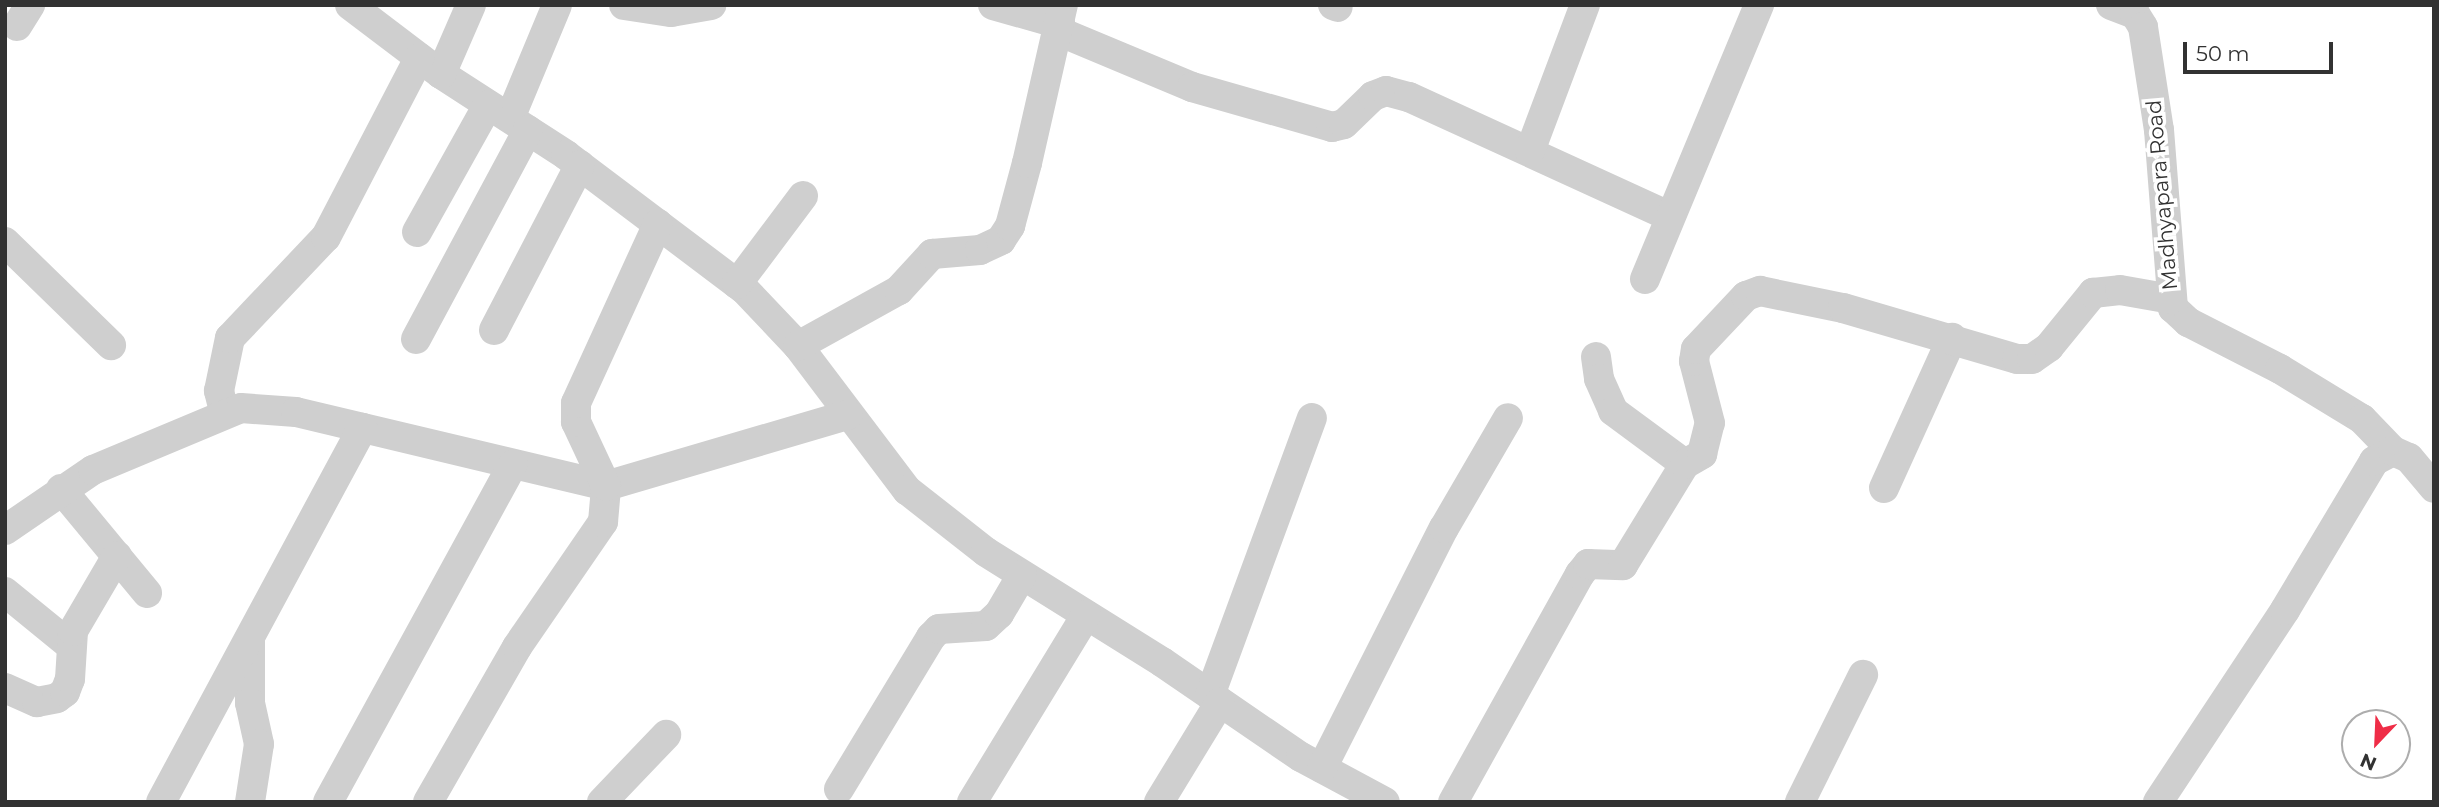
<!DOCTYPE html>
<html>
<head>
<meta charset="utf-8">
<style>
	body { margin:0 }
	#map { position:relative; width:2439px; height:807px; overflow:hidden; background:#fff; font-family:Montserrat,sans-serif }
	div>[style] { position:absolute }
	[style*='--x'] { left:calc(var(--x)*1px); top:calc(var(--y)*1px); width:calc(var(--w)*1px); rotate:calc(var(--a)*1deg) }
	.minor>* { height:30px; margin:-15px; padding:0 15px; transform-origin:15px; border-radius:15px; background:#cfcfcf }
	span { translate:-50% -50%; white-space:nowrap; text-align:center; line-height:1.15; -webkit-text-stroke:7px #fff; paint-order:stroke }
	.street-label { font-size:21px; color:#323232 }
	.frame { position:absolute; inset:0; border:7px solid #323232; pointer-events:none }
	.north { position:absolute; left:2341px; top:709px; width:70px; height:70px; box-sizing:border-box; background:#fff; border:2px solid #adadad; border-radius:50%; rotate:203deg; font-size:19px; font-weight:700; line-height:28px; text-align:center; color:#323232 }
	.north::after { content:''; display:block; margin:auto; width:24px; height:32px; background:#ef2d47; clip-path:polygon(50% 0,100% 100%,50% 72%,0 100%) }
	.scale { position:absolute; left:2183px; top:42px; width:150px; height:32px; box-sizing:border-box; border:4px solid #323232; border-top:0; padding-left:9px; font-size:21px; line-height:24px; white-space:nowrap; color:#323232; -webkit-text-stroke:5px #fff; paint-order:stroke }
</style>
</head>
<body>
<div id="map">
	<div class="minor">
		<div style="--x:350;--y:5;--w:114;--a:37.2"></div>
		<div style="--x:441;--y:74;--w:149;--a:32.9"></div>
		<div style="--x:566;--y:155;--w:223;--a:37"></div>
		<div style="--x:744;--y:289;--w:79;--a:46.5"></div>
		<div style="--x:798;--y:346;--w:181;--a:52.9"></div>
		<div style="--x:907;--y:490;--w:100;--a:38.1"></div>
		<div style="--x:986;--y:552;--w:208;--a:32"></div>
		<div style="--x:1162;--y:662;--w:168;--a:34.4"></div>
		<div style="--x:1301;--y:757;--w:95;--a:28.2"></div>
		<div style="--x:624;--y:5;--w:48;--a:8.5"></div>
		<div style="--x:671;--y:12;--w:41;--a:-9.9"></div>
		<div style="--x:993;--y:5;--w:70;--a:15.8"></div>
		<div style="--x:1333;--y:5;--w:5;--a:22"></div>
		<div style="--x:2111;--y:5;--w:26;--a:21"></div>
		<div style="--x:2135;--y:14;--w:15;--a:58"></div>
		<div style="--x:2143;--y:27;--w:104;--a:81.2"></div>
		<div style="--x:2159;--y:130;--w:179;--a:85.5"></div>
		<div style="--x:2173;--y:308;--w:21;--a:43"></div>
		<div style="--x:2188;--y:322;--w:103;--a:27.1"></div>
		<div style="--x:2280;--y:369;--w:96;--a:31.4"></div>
		<div style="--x:2362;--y:419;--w:45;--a:45.9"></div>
		<div style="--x:17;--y:26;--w:25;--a:-58"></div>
		<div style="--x:1058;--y:31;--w:145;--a:22.7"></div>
		<div style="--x:1192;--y:87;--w:146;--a:15.9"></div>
		<div style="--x:1332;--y:127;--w:12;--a:-14"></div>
		<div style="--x:1344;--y:124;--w:40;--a:-44"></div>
		<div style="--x:1373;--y:96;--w:14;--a:-21"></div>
		<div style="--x:1386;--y:91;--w:24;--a:15"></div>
		<div style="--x:1409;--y:97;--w:286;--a:24.6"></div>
		<div style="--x:441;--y:74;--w:75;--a:-66.5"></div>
		<div style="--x:510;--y:118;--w:122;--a:-67.4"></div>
		<div style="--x:1530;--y:151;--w:156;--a:-69.4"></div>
		<div style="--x:417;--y:232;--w:145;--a:-60.8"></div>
		<div style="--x:5;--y:242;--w:148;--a:44.2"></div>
		<div style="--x:1645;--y:279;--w:297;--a:-67.4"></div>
		<div style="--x:737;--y:284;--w:110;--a:-53.1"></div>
		<div style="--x:494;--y:330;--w:186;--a:-62.5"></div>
		<div style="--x:416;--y:339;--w:237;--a:-61.8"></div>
		<div style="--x:798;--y:346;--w:115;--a:-29"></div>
		<div style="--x:899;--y:290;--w:49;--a:-47.5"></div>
		<div style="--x:932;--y:254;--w:48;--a:-4.8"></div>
		<div style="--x:980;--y:250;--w:23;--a:-25"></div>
		<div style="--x:1001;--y:240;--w:17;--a:-57"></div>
		<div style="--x:1010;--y:226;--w:65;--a:-74.9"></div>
		<div style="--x:1027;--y:163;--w:162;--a:-77.2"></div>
		<div style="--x:1596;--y:357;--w:22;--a:82"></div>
		<div style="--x:1599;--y:379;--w:35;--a:66"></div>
		<div style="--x:1613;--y:411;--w:89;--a:36.4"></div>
		<div style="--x:224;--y:411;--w:21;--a:-104"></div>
		<div style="--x:219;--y:391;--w:54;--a:-78.3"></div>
		<div style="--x:230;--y:338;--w:139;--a:-46.5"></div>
		<div style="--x:326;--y:237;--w:202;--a:-62.5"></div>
		<div style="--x:1884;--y:488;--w:165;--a:-65.6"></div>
		<div style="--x:61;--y:489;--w:135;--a:50.4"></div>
		<div style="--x:5;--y:530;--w:107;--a:-34.3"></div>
		<div style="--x:93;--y:470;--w:160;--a:-22.7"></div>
		<div style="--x:241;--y:408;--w:55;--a:4.2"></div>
		<div style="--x:296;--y:412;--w:319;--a:13.4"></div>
		<div style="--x:606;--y:486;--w:252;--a:-16.4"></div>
		<div style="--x:5;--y:592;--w:84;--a:39.2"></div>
		<div style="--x:250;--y:640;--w:63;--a:90"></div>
		<div style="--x:250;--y:703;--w:42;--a:77.6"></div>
		<div style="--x:259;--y:744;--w:59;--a:98.8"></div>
		<div style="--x:5;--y:688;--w:35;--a:24"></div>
		<div style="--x:37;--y:702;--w:20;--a:-11"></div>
		<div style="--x:57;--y:698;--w:10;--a:-37"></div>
		<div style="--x:65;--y:692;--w:14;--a:-69"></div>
		<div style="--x:70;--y:679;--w:48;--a:-86.4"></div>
		<div style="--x:73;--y:631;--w:87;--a:-59.6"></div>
		<div style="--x:1210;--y:695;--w:295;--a:-69.8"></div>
		<div style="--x:1322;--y:768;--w:269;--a:-63.1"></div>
		<div style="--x:1444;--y:528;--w:127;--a:-59.8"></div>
		<div style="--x:839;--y:789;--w:178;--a:-58.8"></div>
		<div style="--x:931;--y:637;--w:11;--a:-45"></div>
		<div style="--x:939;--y:629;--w:47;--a:-3.7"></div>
		<div style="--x:986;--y:626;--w:18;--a:-43"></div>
		<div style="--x:999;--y:614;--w:45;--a:-59.5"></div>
		<div style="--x:161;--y:802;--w:425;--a:-61.7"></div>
		<div style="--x:328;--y:802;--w:385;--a:-61.3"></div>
		<div style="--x:428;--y:802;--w:179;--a:-60.1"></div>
		<div style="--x:517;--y:647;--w:152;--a:-55.5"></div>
		<div style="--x:603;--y:522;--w:36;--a:-85"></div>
		<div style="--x:606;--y:486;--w:71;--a:-115.1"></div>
		<div style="--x:576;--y:422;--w:19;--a:-90"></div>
		<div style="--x:576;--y:403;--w:197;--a:-65.4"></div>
		<div style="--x:602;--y:802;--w:93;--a:-46.3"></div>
		<div style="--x:972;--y:802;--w:219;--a:-58.6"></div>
		<div style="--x:1159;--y:802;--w:117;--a:-58.6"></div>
		<div style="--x:1453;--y:802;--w:261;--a:-60.9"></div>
		<div style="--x:1580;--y:574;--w:13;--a:-51"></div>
		<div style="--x:1588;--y:564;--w:35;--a:2"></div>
		<div style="--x:1623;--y:565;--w:119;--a:-58.5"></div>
		<div style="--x:1685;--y:464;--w:20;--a:-30"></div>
		<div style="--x:1702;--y:454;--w:32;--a:-76"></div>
		<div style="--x:1710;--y:423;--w:64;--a:-104.5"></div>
		<div style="--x:1694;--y:361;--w:12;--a:-81"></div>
		<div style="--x:1696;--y:349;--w:73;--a:-46.7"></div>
		<div style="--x:1746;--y:296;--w:15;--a:-20"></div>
		<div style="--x:1760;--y:291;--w:85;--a:11.6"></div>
		<div style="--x:1843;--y:308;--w:181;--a:16.3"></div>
		<div style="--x:2017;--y:359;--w:15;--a:0"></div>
		<div style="--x:2032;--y:359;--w:21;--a:-35"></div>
		<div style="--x:2049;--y:347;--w:70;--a:-50.8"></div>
		<div style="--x:2093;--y:293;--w:27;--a:-6"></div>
		<div style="--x:2120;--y:290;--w:52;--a:10"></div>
		<div style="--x:1800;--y:802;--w:142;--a:-63.6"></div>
		<div style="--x:2158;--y:802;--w:230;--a:-56.5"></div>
		<div style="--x:2285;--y:610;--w:174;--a:-59.1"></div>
		<div style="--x:2374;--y:461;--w:21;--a:-28"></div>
		<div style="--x:2393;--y:451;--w:17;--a:24"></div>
		<div style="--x:2409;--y:458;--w:39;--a:50"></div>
	</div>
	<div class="street-label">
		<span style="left:2162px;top:195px;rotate:-95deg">Madhyapara Road</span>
	</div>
	<div class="frame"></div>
	<div class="north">N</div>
	<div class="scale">50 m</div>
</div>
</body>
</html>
